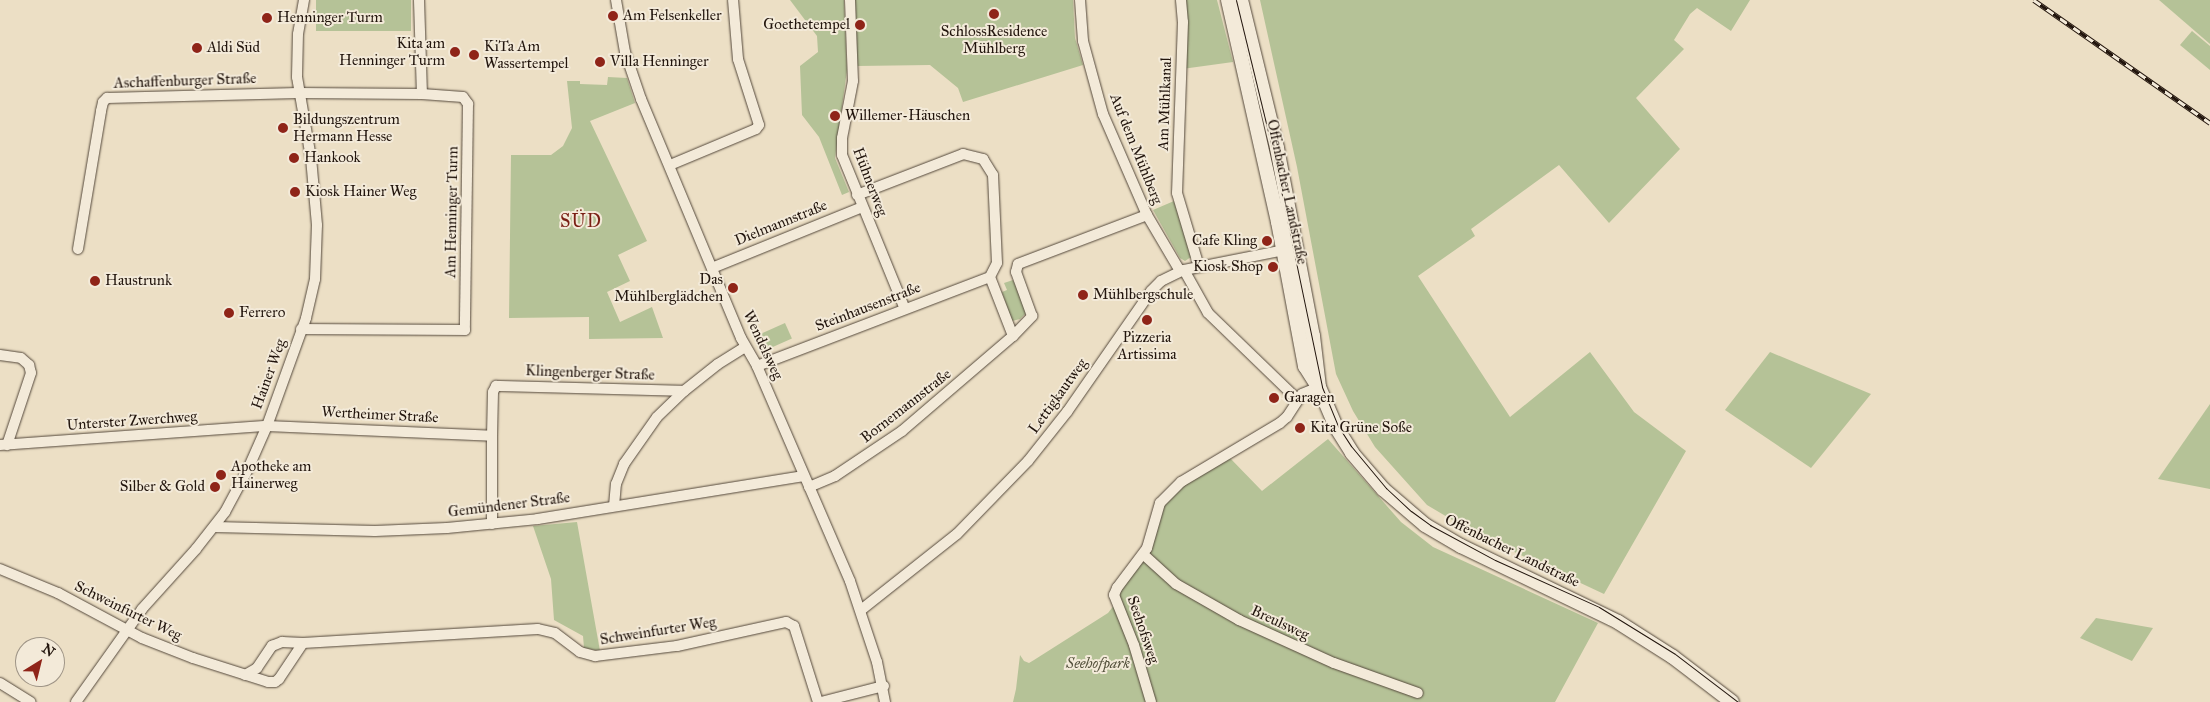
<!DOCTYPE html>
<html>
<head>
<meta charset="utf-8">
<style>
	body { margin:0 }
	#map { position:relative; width:2210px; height:702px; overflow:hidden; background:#ecdfc5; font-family:"IM FELL Great Primer",serif }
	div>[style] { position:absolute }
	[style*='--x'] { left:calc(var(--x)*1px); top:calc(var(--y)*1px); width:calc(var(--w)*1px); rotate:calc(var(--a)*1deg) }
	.green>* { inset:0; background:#b5c297; transform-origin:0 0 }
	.roads { filter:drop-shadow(0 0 1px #54483b) drop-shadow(0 0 1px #54483b) }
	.minor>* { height:10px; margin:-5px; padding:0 5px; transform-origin:5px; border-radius:5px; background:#f3ead9 }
	.secondary>* { height:14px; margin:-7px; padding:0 7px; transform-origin:7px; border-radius:7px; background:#f3ead9 }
	.tram>* { height:1px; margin:-0.5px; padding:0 0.5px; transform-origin:0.5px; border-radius:0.5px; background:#22150d }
	.rail>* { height:4.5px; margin-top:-2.25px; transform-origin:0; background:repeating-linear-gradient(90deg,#f3ead9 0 8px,#22150d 0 16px); box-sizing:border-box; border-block:1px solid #22150d }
	.dots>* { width:14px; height:14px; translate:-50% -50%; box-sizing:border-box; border:2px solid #f3ead9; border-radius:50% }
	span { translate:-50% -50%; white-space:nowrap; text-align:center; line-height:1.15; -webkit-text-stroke:4px #f3ead9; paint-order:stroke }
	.poi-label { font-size:15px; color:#22150d }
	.left { translate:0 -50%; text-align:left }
	.right { translate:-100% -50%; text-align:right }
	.street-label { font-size:15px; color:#22150d }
	.park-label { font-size:15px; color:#55523d; font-style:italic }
	.quarter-label { font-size:18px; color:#7a1f14; letter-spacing:1px }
	.north { position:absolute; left:15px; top:637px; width:50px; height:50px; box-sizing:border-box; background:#f3ead9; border:1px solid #9f9587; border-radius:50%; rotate:36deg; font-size:14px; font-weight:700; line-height:20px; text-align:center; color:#22150d }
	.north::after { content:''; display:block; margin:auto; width:18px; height:22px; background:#8f2418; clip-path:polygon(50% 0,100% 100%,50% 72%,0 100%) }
</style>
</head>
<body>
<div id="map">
	<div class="green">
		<div style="left:316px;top:0;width:95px;height:31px"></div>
		<div style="clip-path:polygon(790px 0,844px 0,847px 70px,835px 158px,849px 192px,842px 195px,819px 137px,802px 115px,800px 66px,818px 52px,817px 36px)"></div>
		<div style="clip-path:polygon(855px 0,1073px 0,1075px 38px,1083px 65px,963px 102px,958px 88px,930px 65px,857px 66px)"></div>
		<div style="clip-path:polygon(1181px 0,1217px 0,1233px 62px,1182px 69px)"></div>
		<div style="clip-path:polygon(1260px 0,1750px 0,1731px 31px,1697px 8px,1690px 14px,1674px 40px,1684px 49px,1636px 98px,1680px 149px,1609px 223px,1559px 165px,1471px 229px,1475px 236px,1418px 276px,1510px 417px,1590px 352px,1634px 412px,1686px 451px,1604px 594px,1476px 534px,1427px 505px,1375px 447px,1353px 411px,1336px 374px,1297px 167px)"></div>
		<div style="clip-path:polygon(2159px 0,2210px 0,2210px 44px)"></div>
		<div style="clip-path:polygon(2192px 31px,2210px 46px,2210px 70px,2180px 45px)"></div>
		<div style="clip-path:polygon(608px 77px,627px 78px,635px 103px,590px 121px,647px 241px,618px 255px,630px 281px,607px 292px,620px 322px,652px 307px,663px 338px,589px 339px,589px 317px,509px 318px,511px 155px,551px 155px,563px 146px,572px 128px,567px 81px,580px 81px,580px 84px,607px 85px)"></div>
		<div style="clip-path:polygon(1174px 201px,1190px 254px,1191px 257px,1185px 261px,1180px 258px,1153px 210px)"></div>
		<div style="clip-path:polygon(1013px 280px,1027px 312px,1020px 319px,1012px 321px,1002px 292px,1007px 290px,1004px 283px)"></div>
		<div style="left:785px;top:323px;width:17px;height:35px;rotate:66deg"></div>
		<div style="clip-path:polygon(1770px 352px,1871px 394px,1811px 468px,1725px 410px)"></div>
		<div style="clip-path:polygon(2210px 404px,2210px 489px,2158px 479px)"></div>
		<div style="clip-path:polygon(1328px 439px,1401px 522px,1433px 547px,1598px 623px,1555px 702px,1154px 702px,1119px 594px,1164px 503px,1183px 484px,1229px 457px,1262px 491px)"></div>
		<div style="clip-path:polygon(577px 522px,600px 651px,584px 648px,583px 636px,554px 620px,551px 579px,533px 526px)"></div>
		<div style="clip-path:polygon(1115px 604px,1148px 702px,1013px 702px,1016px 689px,1020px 655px,1024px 661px,1029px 663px,1034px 660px,1108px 613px)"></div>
		<div style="clip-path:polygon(2096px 618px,2153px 628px,2132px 661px,2080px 638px)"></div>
	</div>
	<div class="roads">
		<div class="minor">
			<div style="--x:419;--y:0;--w:94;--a:88.2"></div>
			<div style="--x:616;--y:0;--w:53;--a:80.2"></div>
			<div style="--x:625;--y:52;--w:50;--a:71.2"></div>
			<div style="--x:641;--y:99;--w:259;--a:67.3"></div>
			<div style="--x:741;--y:338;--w:32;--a:60"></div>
			<div style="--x:757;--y:366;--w:234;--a:66.6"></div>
			<div style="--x:850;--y:581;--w:85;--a:71.6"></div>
			<div style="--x:877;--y:662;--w:41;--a:78.7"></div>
			<div style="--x:850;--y:0;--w:81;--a:87.9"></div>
			<div style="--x:853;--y:81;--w:58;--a:100.9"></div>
			<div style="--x:842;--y:138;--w:17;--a:90"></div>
			<div style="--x:842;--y:155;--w:166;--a:67.8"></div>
			<div style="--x:1080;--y:0;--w:41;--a:85.8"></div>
			<div style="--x:1083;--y:41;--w:76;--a:74.7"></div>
			<div style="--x:1103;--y:114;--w:110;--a:66.5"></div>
			<div style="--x:1147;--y:215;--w:65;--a:59.5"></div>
			<div style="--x:1181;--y:0;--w:22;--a:85"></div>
			<div style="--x:1183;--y:22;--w:171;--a:92"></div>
			<div style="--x:1177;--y:193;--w:77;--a:73.4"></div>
			<div style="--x:670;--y:165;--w:93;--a:-22.7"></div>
			<div style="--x:756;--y:129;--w:5;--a:-53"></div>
			<div style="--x:759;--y:125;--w:69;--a:-107.7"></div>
			<div style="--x:738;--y:59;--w:59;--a:-94.8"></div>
			<div style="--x:857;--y:195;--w:114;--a:-21.1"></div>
			<div style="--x:963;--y:154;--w:21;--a:14"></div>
			<div style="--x:983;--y:159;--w:19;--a:58"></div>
			<div style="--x:993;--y:175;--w:88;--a:87.4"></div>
			<div style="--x:997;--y:263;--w:16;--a:117"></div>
			<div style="--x:78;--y:249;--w:140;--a:-80.5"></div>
			<div style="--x:101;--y:111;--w:9;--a:-77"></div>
			<div style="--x:103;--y:102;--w:6;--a:-45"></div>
			<div style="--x:107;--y:98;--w:191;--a:-1.5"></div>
			<div style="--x:298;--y:93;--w:124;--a:0.5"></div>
			<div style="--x:422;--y:94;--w:41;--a:4.2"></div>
			<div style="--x:463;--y:97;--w:9;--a:54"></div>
			<div style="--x:468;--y:104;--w:226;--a:90.8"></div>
			<div style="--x:465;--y:330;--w:164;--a:-179.7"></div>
			<div style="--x:712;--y:268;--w:162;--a:-22.1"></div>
			<div style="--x:1184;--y:270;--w:49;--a:60.8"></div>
			<div style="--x:1208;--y:313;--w:124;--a:44"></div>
			<div style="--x:1013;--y:336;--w:28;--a:-46"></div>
			<div style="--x:1032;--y:316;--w:47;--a:-110"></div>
			<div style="--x:1016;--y:272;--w:8;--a:-76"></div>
			<div style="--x:1018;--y:264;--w:138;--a:-20.8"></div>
			<div style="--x:0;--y:355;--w:21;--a:8"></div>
			<div style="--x:21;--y:358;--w:11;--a:41"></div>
			<div style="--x:29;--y:365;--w:8;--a:76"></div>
			<div style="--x:31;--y:373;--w:76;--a:108.4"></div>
			<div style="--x:757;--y:366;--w:249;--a:-20.9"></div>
			<div style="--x:0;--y:445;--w:268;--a:-4.1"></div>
			<div style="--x:267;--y:426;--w:225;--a:2.5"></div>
			<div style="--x:809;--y:487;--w:28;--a:-23"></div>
			<div style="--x:835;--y:476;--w:81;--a:-33.9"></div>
			<div style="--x:902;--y:431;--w:146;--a:-40.6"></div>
			<div style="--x:1013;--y:336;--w:63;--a:-111.3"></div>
			<div style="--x:614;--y:506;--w:22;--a:-85"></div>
			<div style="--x:616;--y:484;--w:22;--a:-68"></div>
			<div style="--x:624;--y:464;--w:57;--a:-54.9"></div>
			<div style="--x:657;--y:417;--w:37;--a:-44"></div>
			<div style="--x:684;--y:391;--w:43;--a:-38.5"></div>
			<div style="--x:718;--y:364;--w:32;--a:-32"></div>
			<div style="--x:492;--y:524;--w:88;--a:-90"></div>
			<div style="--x:492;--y:436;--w:44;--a:-88.7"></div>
			<div style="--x:493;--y:392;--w:7;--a:-63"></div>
			<div style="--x:496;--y:386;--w:188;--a:1.5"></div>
			<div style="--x:215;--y:527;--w:160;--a:1.4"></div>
			<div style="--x:375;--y:531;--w:72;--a:-2.4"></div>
			<div style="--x:447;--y:528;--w:91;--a:-5.6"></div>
			<div style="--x:538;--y:519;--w:269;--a:-9.2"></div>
			<div style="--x:1144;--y:555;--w:43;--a:42.2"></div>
			<div style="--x:1176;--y:584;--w:73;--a:29.7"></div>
			<div style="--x:1239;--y:620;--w:104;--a:24.4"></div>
			<div style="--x:1334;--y:663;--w:89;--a:19.7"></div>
			<div style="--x:0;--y:569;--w:63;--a:22.5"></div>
			<div style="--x:58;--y:593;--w:95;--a:28.2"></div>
			<div style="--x:142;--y:638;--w:55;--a:21.4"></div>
			<div style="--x:193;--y:658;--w:79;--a:17.7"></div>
			<div style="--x:268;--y:682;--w:7;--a:0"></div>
			<div style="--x:275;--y:682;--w:5;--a:-37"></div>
			<div style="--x:279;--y:679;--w:43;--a:-56.3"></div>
			<div style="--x:861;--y:610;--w:122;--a:-38.4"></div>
			<div style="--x:957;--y:534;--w:102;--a:-45.8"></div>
			<div style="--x:1028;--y:461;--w:63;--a:-51.5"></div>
			<div style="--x:1067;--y:412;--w:147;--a:-55.2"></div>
			<div style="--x:1151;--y:291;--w:14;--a:-45"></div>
			<div style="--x:1161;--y:281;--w:25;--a:-26"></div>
			<div style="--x:1184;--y:270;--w:107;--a:-11.3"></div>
			<div style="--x:245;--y:675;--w:14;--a:-30"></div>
			<div style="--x:257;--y:668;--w:27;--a:-56"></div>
			<div style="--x:272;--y:646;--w:11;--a:-22"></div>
			<div style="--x:282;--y:642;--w:21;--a:3"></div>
			<div style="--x:303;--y:643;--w:235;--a:-3.4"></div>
			<div style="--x:538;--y:629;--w:17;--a:13"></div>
			<div style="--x:555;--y:633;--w:31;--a:37"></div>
			<div style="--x:580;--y:652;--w:16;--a:15"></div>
			<div style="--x:595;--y:656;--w:83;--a:-7"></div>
			<div style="--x:677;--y:646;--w:112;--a:-12.4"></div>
			<div style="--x:786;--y:622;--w:9;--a:27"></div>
			<div style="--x:794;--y:626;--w:80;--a:72.5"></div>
			<div style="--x:0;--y:683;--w:36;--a:32"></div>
			<div style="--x:76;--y:702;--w:114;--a:-54.6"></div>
			<div style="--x:142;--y:609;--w:81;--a:-48"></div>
			<div style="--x:196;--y:549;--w:47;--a:-51.9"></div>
			<div style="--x:225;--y:512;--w:49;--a:-61.9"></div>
			<div style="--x:248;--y:469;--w:47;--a:-66.2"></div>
			<div style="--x:267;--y:426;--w:115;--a:-70.1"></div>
			<div style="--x:306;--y:318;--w:40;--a:-77"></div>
			<div style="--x:315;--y:279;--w:54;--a:-87.9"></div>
			<div style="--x:317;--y:225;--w:67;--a:-95.1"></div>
			<div style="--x:311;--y:158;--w:82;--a:-99.8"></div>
			<div style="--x:297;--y:77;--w:43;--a:-88.7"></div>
			<div style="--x:298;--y:34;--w:35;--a:-80"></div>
			<div style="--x:821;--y:702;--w:65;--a:-14.3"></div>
			<div style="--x:1151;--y:702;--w:59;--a:-106.6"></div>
			<div style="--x:1134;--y:645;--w:54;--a:-111.8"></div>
			<div style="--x:1114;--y:595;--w:8;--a:-67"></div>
			<div style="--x:1117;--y:588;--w:50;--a:-53.1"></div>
			<div style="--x:1147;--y:548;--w:47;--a:-73.9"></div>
			<div style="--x:1160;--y:503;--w:30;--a:-45"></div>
			<div style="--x:1181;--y:482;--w:115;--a:-30.8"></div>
			<div style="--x:1280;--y:423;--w:9;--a:-41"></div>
			<div style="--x:1287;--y:417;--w:27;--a:-57"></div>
			<div style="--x:1302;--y:394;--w:18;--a:-22"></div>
		</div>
		<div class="secondary">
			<div style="--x:1228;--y:0;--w:228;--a:77.3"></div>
			<div style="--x:1278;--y:222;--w:147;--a:79.4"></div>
			<div style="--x:1305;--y:366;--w:22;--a:58"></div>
			<div style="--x:1241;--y:0;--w:152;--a:76.3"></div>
			<div style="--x:1277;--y:148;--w:191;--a:79.2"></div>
			<div style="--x:1313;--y:336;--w:51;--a:83.3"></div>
			<div style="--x:1319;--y:387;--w:43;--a:67"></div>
			<div style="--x:1336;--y:427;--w:31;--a:58"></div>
			<div style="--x:1352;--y:453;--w:48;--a:49.3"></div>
			<div style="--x:1383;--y:489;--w:55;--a:40.6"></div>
			<div style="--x:1425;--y:525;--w:42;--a:30.3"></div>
			<div style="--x:1461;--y:546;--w:174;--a:25.8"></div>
			<div style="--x:1618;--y:622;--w:65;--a:32.5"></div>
			<div style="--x:1673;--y:657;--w:74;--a:37.3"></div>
		</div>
	</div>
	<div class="tram">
		<div style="--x:1236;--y:0;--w:156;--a:76.3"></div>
		<div style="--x:1273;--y:152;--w:240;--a:78.2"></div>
		<div style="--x:1322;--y:387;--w:42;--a:67.7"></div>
		<div style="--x:1338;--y:426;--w:24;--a:57"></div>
		<div style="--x:1351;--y:446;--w:55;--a:50.2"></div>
		<div style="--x:1386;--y:488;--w:34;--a:43"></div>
		<div style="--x:1411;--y:511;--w:24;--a:36"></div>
		<div style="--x:1430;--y:525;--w:74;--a:28.3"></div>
		<div style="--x:1495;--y:560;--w:114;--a:24.3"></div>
		<div style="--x:1599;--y:607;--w:89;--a:31.7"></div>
		<div style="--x:1675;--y:654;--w:79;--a:37.3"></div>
	</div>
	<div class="rail">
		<div style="--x:2034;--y:0;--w:215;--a:34.9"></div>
	</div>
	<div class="dots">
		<div style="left:994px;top:14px;background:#8f2418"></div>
		<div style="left:613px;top:16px;background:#8f2418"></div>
		<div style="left:267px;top:18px;background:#8f2418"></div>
		<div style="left:860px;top:25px;background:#8f2418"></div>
		<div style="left:197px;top:48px;background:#8f2418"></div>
		<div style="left:455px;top:52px;background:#8f2418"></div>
		<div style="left:474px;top:55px;background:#8f2418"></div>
		<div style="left:600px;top:62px;background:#8f2418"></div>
		<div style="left:835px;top:116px;background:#8f2418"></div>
		<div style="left:283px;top:128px;background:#8f2418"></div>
		<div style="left:294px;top:158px;background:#8f2418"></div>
		<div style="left:295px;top:192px;background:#8f2418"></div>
		<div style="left:1267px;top:241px;background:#8f2418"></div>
		<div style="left:1273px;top:267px;background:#8f2418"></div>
		<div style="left:95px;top:281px;background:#8f2418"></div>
		<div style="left:733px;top:288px;background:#8f2418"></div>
		<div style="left:1083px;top:295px;background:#8f2418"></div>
		<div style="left:229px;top:313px;background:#8f2418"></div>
		<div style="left:1147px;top:320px;background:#8f2418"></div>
		<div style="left:1274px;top:398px;background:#8f2418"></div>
		<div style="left:1300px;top:428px;background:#8f2418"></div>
		<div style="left:221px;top:475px;background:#8f2418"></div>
		<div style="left:215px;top:487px;background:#8f2418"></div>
	</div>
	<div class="poi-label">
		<span class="left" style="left:623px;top:16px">Am Felsenkeller</span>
		<span class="left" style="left:277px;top:18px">Henninger Turm</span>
		<span class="right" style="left:850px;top:25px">Goethetempel</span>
		<span style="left:994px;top:40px">SchlossResidence<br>Mühlberg</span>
		<span class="right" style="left:445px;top:52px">Kita am<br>Henninger Turm</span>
		<span class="left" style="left:484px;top:55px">KiTa Am<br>Wassertempel</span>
		<span class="left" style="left:207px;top:48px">Aldi Süd</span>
		<span class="left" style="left:610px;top:62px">Villa Henninger</span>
		<span class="left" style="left:845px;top:116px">Willemer-Häuschen</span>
		<span class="left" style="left:293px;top:128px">Bildungszentrum<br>Hermann Hesse</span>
		<span class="left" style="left:304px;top:158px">Hankook</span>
		<span class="left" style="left:305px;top:192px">Kiosk Hainer Weg</span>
		<span class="right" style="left:1257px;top:241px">Cafe Kling</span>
		<span class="right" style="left:1263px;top:267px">Kiosk Shop</span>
		<span class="right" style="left:723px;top:288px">Das<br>Mühlberglädchen</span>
		<span class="left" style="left:105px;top:281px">Haustrunk</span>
		<span class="left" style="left:1093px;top:295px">Mühlbergschule</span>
		<span class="left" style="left:239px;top:313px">Ferrero</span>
		<span style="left:1147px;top:346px">Pizzeria<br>Artissima</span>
		<span class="left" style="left:1284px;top:398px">Garagen</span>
		<span class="left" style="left:1310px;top:428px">Kita Grüne Soße</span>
		<span class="left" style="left:231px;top:475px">Apotheke am<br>Hainerweg</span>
		<span class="right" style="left:205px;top:487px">Silber &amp; Gold</span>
	</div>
	<div class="street-label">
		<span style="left:185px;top:81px;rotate:-2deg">Aschaffenburger Straße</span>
		<span style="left:1165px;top:104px;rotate:-88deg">Am Mühlkanal</span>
		<span style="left:1136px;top:149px;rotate:68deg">Auf dem Mühlberg</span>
		<span style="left:870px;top:182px;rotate:69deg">Hühnerweg</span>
		<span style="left:1287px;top:192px;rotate:78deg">Offenbacher Landstraße</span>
		<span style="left:452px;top:212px;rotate:-89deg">Am Henninger Turm</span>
		<span style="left:781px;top:223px;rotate:-22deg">Dielmannstraße</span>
		<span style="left:868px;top:307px;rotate:-21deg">Steinhausenstraße</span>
		<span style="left:763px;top:345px;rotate:65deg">Wendelsweg</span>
		<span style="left:590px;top:373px;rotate:2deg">Klingenberger Straße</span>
		<span style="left:269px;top:374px;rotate:-70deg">Hainer Weg</span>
		<span style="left:1058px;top:396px;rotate:-54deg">Lettigkautweg</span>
		<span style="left:906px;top:406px;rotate:-38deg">Bornemannstraße</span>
		<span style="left:380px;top:415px;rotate:3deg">Wertheimer Straße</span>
		<span style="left:132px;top:421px;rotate:-4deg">Unterster Zwerchweg</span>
		<span style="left:509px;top:505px;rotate:-7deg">Gemündener Straße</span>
		<span style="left:1512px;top:551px;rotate:26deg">Offenbacher Landstraße</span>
		<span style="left:128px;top:611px;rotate:26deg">Schweinfurter Weg</span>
		<span style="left:1280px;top:623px;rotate:25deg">Breulsweg</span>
		<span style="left:1143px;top:630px;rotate:71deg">Seehofsweg</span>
		<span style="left:658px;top:631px;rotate:-9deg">Schweinfurter Weg</span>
	</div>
	<div class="park-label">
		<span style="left:1098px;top:664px">Seehofpark</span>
	</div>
	<div class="quarter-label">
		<span style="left:581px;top:221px">SÜD</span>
	</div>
	<div class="north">N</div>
</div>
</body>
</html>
